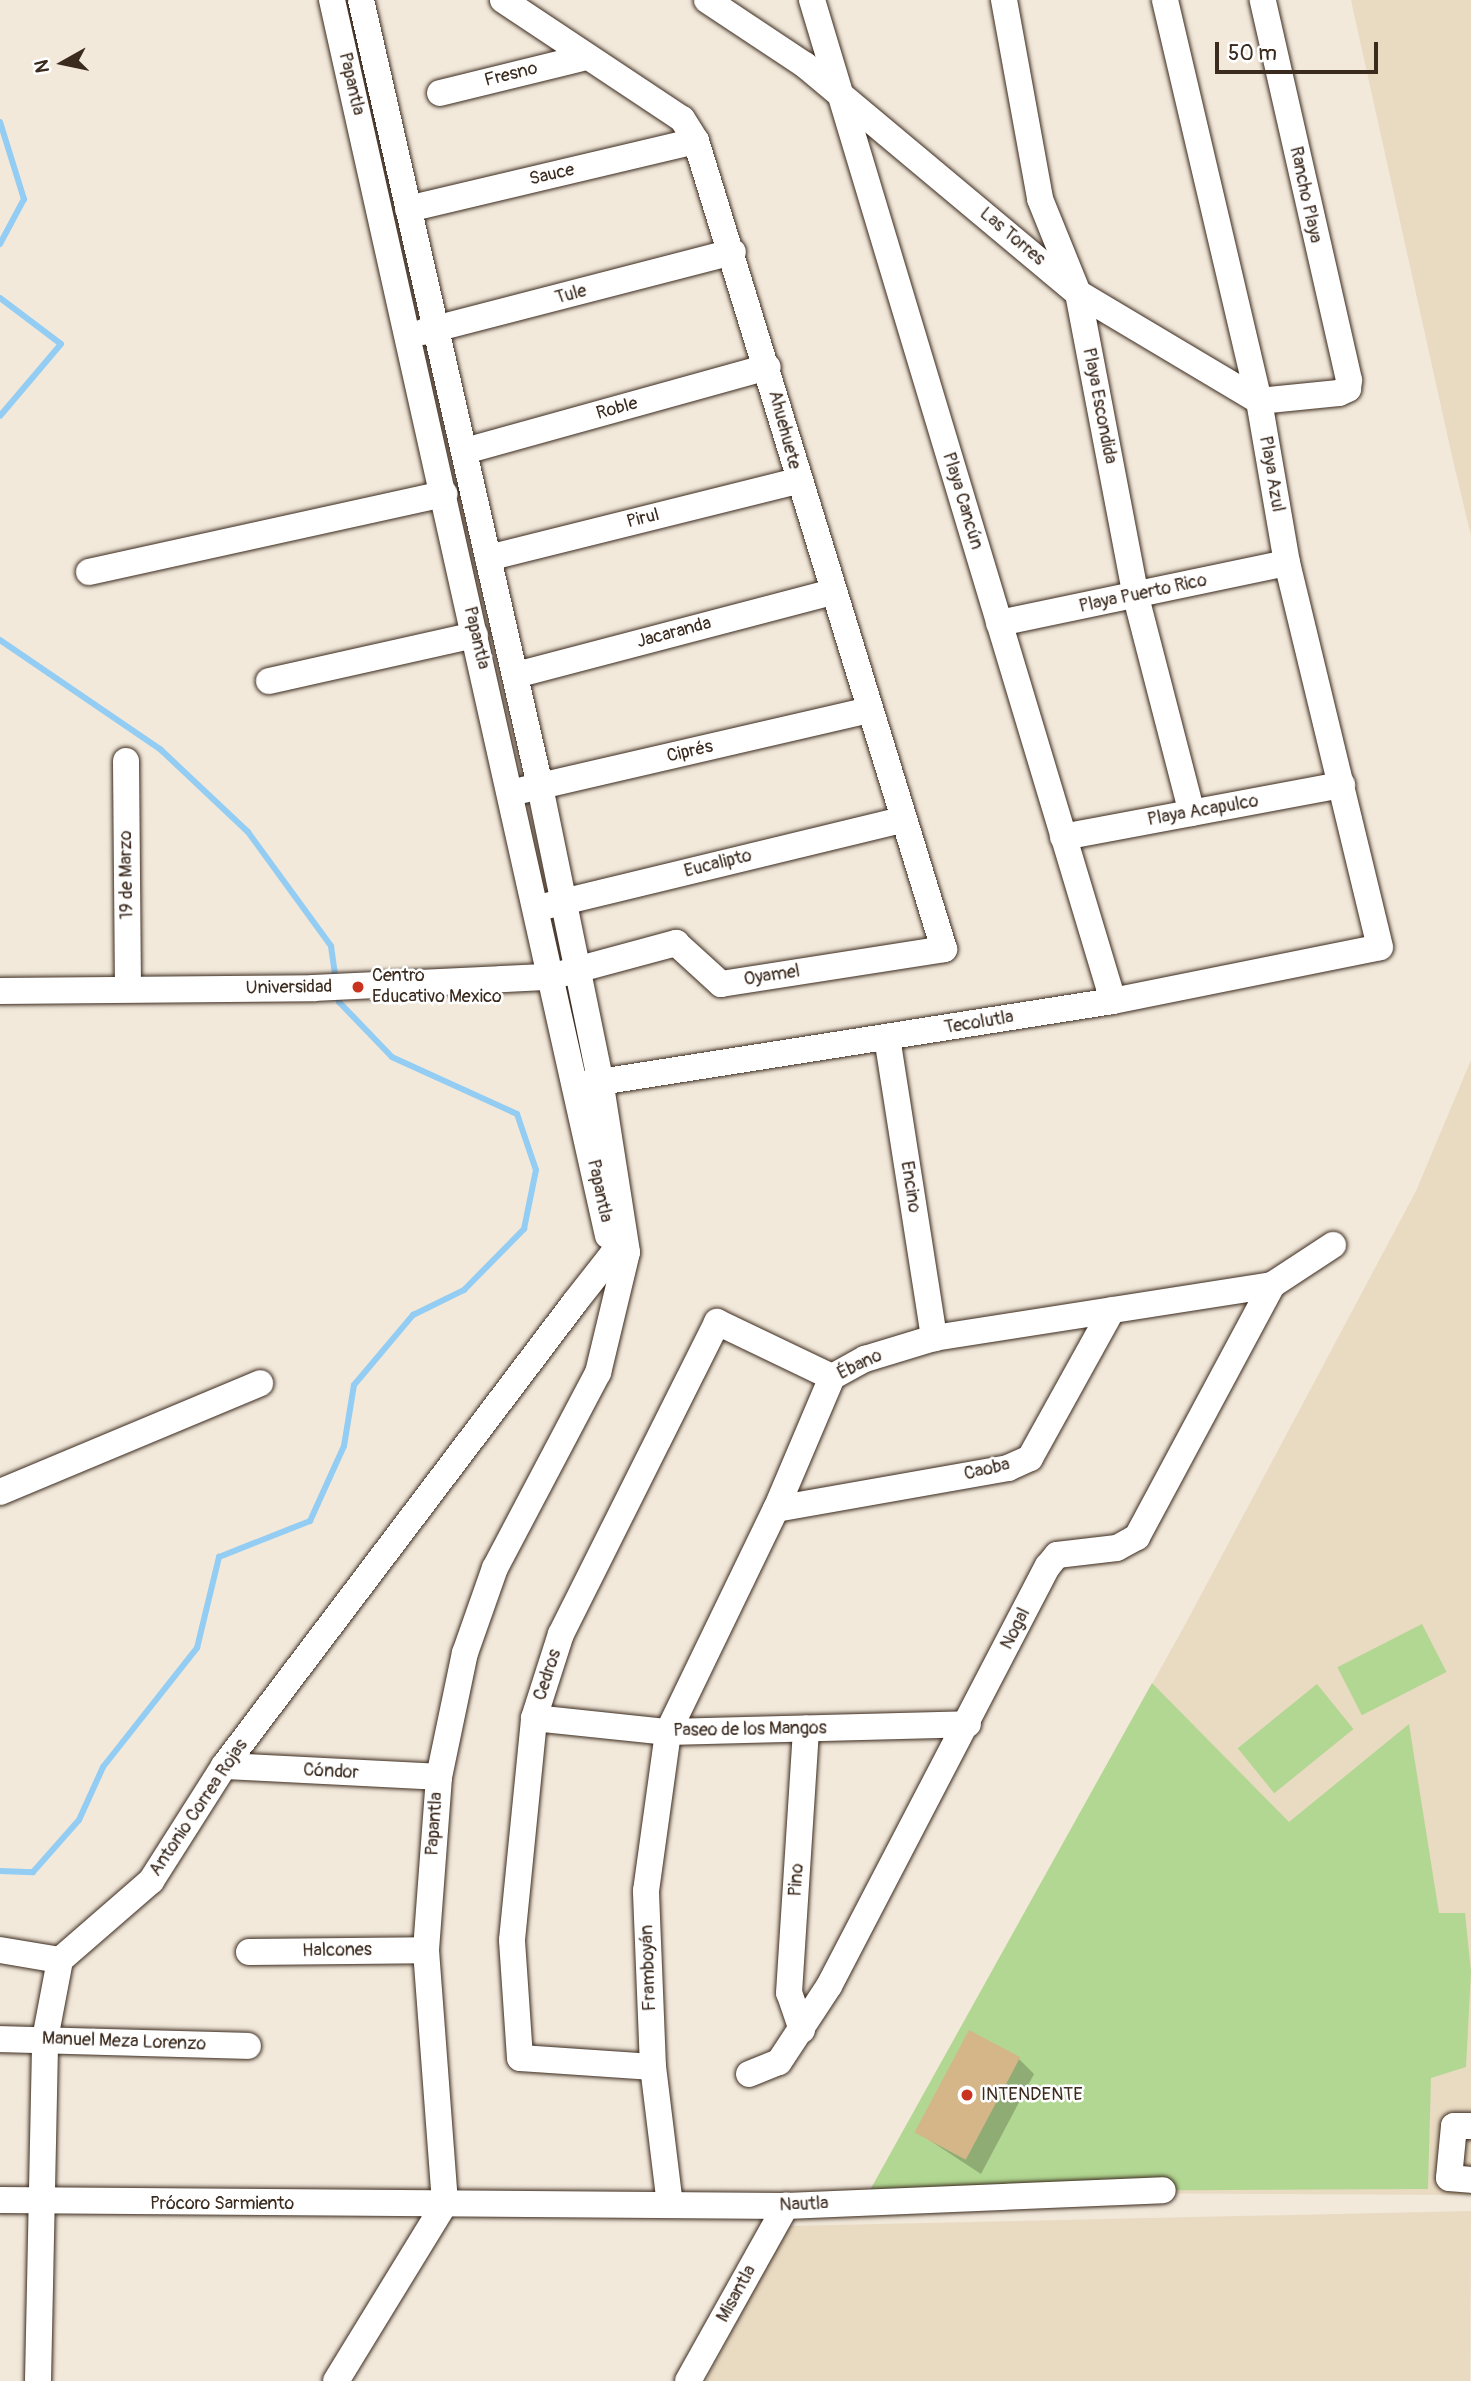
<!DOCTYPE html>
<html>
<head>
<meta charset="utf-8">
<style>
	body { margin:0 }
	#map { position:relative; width:1471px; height:2381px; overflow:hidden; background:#f2e9db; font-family:Pangolin,sans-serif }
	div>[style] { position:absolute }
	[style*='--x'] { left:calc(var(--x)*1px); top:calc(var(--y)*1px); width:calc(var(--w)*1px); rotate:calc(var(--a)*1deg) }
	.built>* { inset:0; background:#e9dac2 }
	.green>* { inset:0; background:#b2d792; transform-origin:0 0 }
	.shadow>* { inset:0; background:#0003 }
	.stream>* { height:6px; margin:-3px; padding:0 3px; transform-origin:3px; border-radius:3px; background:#93cdf3 }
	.building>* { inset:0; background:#d4b688; transform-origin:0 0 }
	.roads { filter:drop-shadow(0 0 2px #3b2a1e) drop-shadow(0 0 2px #3b2a1e) }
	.minor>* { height:26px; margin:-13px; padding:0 13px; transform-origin:13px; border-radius:13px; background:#fff }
	.dots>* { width:19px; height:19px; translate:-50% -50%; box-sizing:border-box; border:4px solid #fff; border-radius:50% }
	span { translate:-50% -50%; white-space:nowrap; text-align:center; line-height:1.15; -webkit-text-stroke:5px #fff; paint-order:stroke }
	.street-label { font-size:18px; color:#3b2a1e }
	.poi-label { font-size:18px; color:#3b2a1e }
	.left { translate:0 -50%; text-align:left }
	.north { position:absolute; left:28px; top:28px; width:70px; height:70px; -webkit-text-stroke:5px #fff; paint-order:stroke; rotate:261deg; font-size:19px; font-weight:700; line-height:28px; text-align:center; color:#3b2a1e }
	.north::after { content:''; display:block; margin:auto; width:24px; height:32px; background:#3b2a1e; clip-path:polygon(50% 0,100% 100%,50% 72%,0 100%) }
	.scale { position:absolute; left:1215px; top:42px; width:163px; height:32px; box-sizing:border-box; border:4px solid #3b2a1e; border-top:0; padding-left:9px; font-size:21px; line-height:24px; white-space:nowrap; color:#3b2a1e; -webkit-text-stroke:5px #fff; paint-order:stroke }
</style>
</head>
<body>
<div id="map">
	<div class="built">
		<div style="clip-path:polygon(1351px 0,1471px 0,1471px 536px,1452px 456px)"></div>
		<div style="clip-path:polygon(1471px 1060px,1471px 2195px,869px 2192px,1186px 1623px,1416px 1191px)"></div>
		<div style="clip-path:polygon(1471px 2211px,1470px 2381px,706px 2381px,787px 2226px)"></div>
	</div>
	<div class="green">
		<div style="left:1422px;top:1624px;width:54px;height:95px;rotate:63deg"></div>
		<div style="clip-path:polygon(1152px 1683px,1289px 1822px,1409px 1724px,1439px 1913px,1465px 1913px,1471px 1972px,1466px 2067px,1431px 2078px,1428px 2189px,869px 2192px)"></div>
		<div style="left:1317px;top:1684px;width:58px;height:102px;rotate:51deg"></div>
	</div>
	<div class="shadow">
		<div style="clip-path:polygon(1019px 2059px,1034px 2074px,981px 2174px,917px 2132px)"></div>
	</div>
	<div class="stream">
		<div style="--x:0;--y:122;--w:81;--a:72.7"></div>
		<div style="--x:24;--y:199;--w:51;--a:118.1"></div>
		<div style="--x:0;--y:298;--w:76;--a:37"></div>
		<div style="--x:61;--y:344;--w:94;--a:130.3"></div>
		<div style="--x:0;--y:640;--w:194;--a:34.3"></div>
		<div style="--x:160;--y:749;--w:121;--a:43.3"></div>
		<div style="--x:248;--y:832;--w:141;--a:53.9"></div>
		<div style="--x:331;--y:946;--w:36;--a:82"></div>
		<div style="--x:0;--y:1871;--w:33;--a:2"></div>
		<div style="--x:33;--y:1872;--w:69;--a:-48.5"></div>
		<div style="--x:79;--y:1820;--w:58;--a:-65.6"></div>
		<div style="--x:103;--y:1767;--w:152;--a:-51.7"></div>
		<div style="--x:197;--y:1648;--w:94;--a:-76.4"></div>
		<div style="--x:219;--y:1557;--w:98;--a:-21.6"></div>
		<div style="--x:310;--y:1521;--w:82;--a:-65.6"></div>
		<div style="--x:344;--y:1446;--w:62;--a:-80.7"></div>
		<div style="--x:354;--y:1385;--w:92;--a:-49.9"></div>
		<div style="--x:413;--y:1315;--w:57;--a:-26.1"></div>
		<div style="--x:464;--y:1290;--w:86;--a:-45.5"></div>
		<div style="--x:524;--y:1229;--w:60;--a:-78.5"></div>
		<div style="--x:536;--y:1170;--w:59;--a:-108.7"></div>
		<div style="--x:517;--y:1114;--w:137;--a:-155.5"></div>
		<div style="--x:392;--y:1057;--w:76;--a:-133.9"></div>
		<div style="--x:339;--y:1002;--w:10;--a:-96"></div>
	</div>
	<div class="building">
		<div style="left:969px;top:2030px;width:58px;height:116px;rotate:28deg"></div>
	</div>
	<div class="roads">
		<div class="minor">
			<div style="--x:332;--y:0;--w:1266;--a:77.41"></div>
			<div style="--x:707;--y:0;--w:118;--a:33.6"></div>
			<div style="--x:805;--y:65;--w:356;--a:39.9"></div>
			<div style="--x:1078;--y:293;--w:211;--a:30.8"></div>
			<div style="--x:1259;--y:401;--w:80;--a:-5.7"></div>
			<div style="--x:1339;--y:393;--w:10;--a:-24"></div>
			<div style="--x:1348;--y:389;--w:9;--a:-84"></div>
			<div style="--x:1349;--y:380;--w:390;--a:-102.8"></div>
			<div style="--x:812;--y:0;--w:1045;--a:73.26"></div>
			<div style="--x:1004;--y:0;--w:202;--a:79.7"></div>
			<div style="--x:1040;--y:199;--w:101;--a:68"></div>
			<div style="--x:1078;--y:293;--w:309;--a:79.2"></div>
			<div style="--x:1136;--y:597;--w:223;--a:75.5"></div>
			<div style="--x:440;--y:93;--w:146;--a:-13.8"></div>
			<div style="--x:408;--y:209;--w:296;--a:-13.3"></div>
			<div style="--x:423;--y:332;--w:320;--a:-14.5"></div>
			<div style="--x:465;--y:451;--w:314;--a:-15.5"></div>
			<div style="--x:488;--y:558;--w:318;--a:-14"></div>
			<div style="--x:89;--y:572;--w:364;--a:-12.4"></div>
			<div style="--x:999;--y:623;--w:294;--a:-11.8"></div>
			<div style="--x:516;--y:675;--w:328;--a:-14.7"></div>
			<div style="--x:269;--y:681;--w:211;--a:-12.6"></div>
			<div style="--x:126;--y:761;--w:228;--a:89.5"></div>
			<div style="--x:523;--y:790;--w:356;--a:-13"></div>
			<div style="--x:1063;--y:837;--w:284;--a:-10.6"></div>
			<div style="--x:546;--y:906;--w:366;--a:-13.6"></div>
			<div style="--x:0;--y:991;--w:313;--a:-0.5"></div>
			<div style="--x:313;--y:988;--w:237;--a:-2.7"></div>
			<div style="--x:550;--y:977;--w:131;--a:-15.1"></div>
			<div style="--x:676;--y:943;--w:61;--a:42.3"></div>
			<div style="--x:721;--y:984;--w:226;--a:-8.9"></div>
			<div style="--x:944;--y:949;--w:845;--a:-107.06"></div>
			<div style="--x:696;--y:141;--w:26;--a:-122"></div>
			<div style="--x:682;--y:119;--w:215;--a:-146.4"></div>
			<div style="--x:887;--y:1037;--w:305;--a:81.1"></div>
			<div style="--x:575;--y:1086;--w:545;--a:-8.98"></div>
			<div style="--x:1113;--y:1001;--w:272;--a:-11.4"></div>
			<div style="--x:1380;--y:947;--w:395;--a:-103.6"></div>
			<div style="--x:1287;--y:563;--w:164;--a:-99.8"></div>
			<div style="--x:1259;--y:401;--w:412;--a:-103.2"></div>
			<div style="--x:0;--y:1492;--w:282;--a:-22.7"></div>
			<div style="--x:776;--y:1509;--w:236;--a:-10"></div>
			<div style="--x:1008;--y:1468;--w:24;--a:-24"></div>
			<div style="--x:1030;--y:1458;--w:169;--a:-61"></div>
			<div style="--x:534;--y:1718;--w:135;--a:6"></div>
			<div style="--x:668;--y:1732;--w:300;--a:-1.5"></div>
			<div style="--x:224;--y:1766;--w:215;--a:2.9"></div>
			<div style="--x:0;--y:1950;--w:61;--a:9.5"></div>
			<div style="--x:249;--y:1952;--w:177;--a:-0.6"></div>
			<div style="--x:802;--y:2030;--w:39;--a:-109"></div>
			<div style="--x:789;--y:1993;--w:265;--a:-86.3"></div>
			<div style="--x:0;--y:2039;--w:248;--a:1.6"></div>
			<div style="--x:653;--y:2067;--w:133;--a:-176.1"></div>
			<div style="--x:520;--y:2058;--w:118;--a:-93.9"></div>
			<div style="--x:512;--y:1940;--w:223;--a:-84.3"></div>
			<div style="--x:534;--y:1718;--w:88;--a:-72.2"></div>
			<div style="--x:561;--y:1634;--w:349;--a:-63.4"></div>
			<div style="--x:717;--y:1322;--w:127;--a:25.6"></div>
			<div style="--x:749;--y:2074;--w:32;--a:-22"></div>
			<div style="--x:779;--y:2062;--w:91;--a:-56.7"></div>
			<div style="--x:829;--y:1986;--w:474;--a:-62.5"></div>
			<div style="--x:1048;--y:1566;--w:14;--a:-51"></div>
			<div style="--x:1057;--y:1555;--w:60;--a:-6.7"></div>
			<div style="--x:1117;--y:1548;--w:23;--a:-29"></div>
			<div style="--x:1137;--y:1537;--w:286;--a:-61.8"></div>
			<div style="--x:1272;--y:1285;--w:73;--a:-33.3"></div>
			<div style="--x:1471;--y:2126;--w:17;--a:180"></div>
			<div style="--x:1454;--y:2126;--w:52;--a:95.5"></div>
			<div style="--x:1449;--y:2178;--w:22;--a:5"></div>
			<div style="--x:0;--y:2200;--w:786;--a:0.44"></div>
			<div style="--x:786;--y:2206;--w:377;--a:-2.4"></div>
			<div style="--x:670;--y:2205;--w:139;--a:-97"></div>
			<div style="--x:653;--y:2067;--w:176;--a:-92.3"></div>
			<div style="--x:646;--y:1891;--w:161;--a:-82.1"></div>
			<div style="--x:668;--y:1732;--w:248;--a:-64.2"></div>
			<div style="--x:776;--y:1509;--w:143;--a:-67"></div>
			<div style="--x:832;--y:1377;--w:38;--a:-29"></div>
			<div style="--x:865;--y:1359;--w:72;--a:-16.9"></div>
			<div style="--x:934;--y:1338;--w:342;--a:-8.9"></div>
			<div style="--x:38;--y:2381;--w:342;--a:-88.8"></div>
			<div style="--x:45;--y:2039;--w:80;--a:-79.2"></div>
			<div style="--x:60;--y:1960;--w:121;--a:-41"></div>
			<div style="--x:151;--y:1881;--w:136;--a:-57.6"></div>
			<div style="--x:224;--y:1766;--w:582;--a:-52.89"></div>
			<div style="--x:575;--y:1302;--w:60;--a:-51.8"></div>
			<div style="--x:612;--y:1255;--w:15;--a:-11"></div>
			<div style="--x:336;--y:2381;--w:209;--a:-58.5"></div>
			<div style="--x:445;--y:2203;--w:254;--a:-94.3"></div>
			<div style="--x:426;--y:1950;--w:173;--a:-85.7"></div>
			<div style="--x:439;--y:1777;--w:127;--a:-78.2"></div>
			<div style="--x:465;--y:1653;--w:90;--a:-70.6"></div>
			<div style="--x:495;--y:1568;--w:221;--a:-62.2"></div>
			<div style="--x:598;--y:1373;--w:124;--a:-76.5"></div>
			<div style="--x:627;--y:1252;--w:175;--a:-98.9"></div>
			<div style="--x:600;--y:1079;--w:299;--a:-101.6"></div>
			<div style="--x:540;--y:786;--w:806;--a:-102.83"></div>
			<div style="--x:688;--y:2381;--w:201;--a:-60.8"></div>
		</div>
	</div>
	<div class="dots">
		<div style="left:358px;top:987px;background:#c8321e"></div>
		<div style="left:967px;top:2095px;background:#c8321e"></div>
	</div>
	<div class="street-label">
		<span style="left:511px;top:75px;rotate:-14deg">Fresno</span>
		<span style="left:351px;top:84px;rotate:77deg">Papantla</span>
		<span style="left:552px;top:175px;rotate:-13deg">Sauce</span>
		<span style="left:1305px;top:195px;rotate:78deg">Rancho Playa</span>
		<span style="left:1012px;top:237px;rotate:40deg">Las Torres</span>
		<span style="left:571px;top:295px;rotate:-15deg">Tule</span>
		<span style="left:1099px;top:406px;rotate:79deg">Playa Escondida</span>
		<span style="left:617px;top:409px;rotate:-15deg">Roble</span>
		<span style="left:784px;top:430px;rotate:75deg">Ahuehuete</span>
		<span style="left:1271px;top:474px;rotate:80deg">Playa Azul</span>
		<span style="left:962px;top:501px;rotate:73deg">Playa Cancún</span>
		<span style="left:643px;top:519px;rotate:-14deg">Pirul</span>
		<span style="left:1143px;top:594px;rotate:-12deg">Playa Puerto Rico</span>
		<span style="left:674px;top:633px;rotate:-15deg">Jacaranda</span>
		<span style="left:476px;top:638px;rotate:77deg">Papantla</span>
		<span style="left:690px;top:752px;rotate:-13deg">Ciprés</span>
		<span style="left:1203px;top:811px;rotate:-10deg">Playa Acapulco</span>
		<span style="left:718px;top:864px;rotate:-14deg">Eucalipto</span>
		<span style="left:127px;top:875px;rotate:-91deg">19 de Marzo</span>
		<span style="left:772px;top:976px;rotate:-9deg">Oyamel</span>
		<span style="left:289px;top:988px;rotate:-1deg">Universidad</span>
		<span style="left:979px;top:1023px;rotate:-9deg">Tecolutla</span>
		<span style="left:910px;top:1187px;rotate:81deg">Encino</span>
		<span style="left:599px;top:1191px;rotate:78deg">Papantla</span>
		<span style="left:860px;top:1365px;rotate:-26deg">Ébano</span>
		<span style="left:987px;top:1470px;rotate:-13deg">Caoba</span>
		<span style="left:1016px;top:1629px;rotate:-63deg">Nogal</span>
		<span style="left:548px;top:1675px;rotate:-72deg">Cedros</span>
		<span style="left:750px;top:1730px;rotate:-1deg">Paseo de los Mangos</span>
		<span style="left:331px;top:1772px;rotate:3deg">Cóndor</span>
		<span style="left:199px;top:1808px;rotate:-56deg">Antonio Correa Rojas</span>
		<span style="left:435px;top:1824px;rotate:-86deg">Papantla</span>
		<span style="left:797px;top:1880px;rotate:-86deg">Pino</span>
		<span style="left:337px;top:1951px;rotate:-1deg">Halcones</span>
		<span style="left:649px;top:1968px;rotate:-92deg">Framboyán</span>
		<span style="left:124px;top:2042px;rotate:2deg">Manuel Meza Lorenzo</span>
		<span style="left:222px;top:2204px">Prócoro Sarmiento</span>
		<span style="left:804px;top:2205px;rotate:-2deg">Nautla</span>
		<span style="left:737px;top:2294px;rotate:-61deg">Misantla</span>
	</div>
	<div class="poi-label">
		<span class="left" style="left:372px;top:987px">Centro<br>Educativo Mexico</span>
		<span class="left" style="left:981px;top:2095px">INTENDENTE</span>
	</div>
	<div class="north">N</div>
	<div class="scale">50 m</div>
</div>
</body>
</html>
